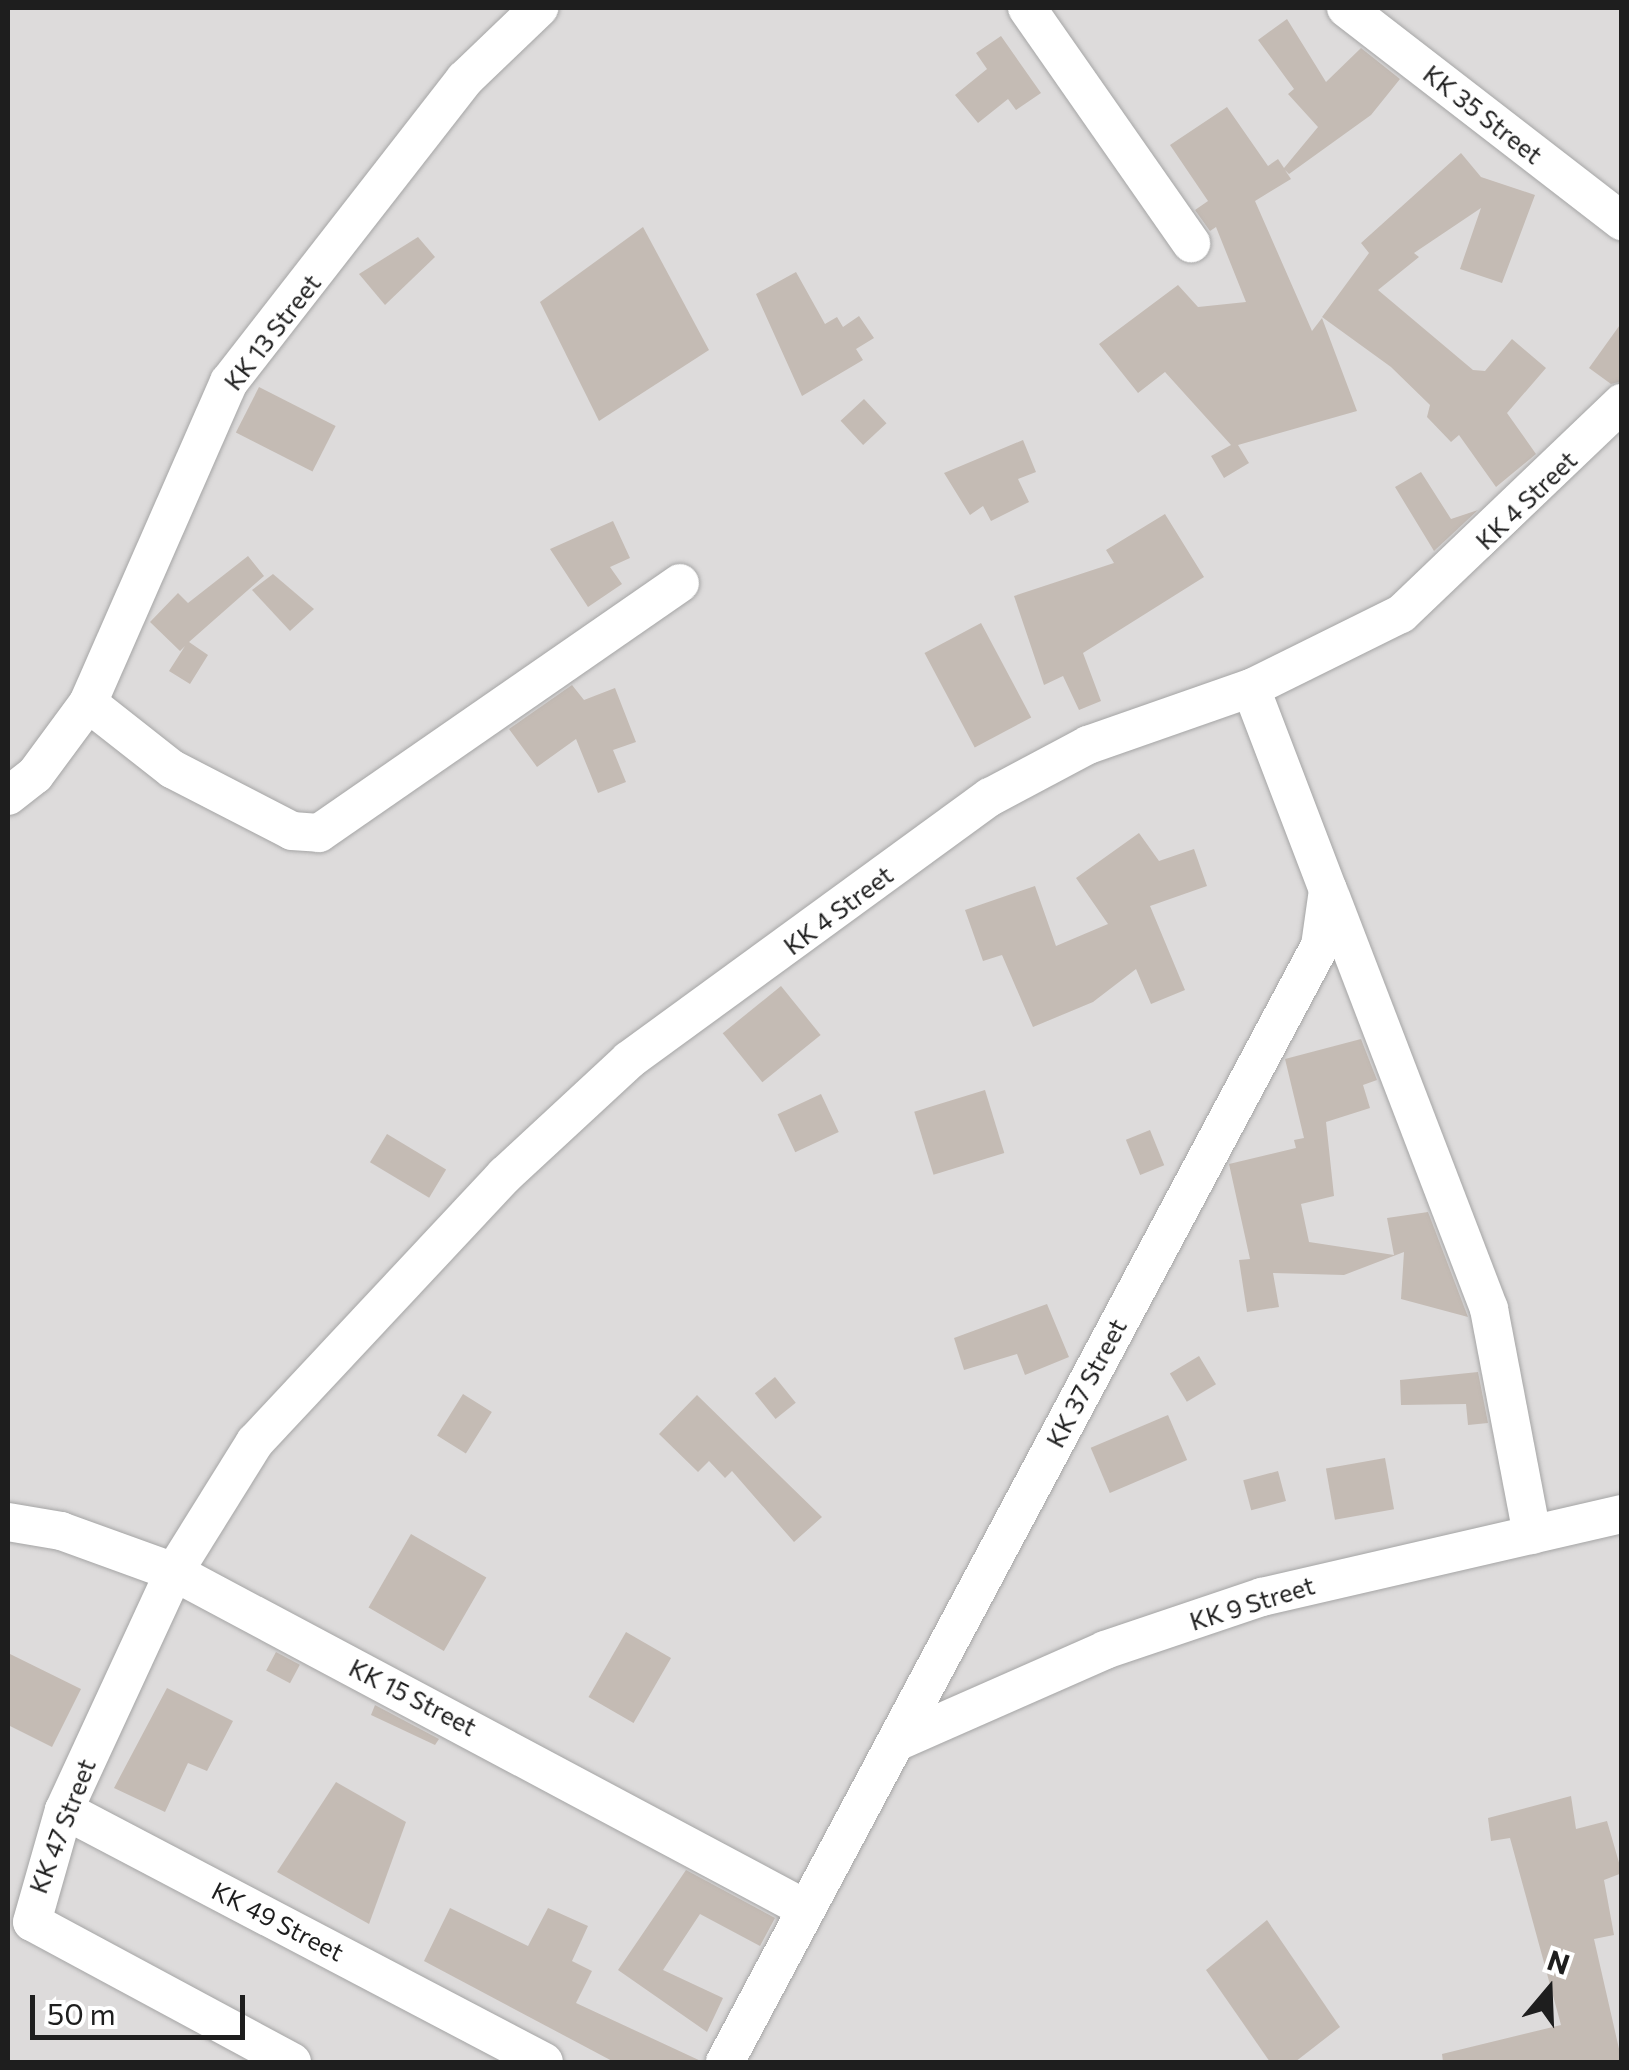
<!DOCTYPE html>
<html>
<head>
<meta charset="utf-8">
<style>
	body { margin:0 }
	#map { position:relative; width:1629px; height:2070px; overflow:hidden; background:#efebe4; font-family:Commissioner,sans-serif }
	div>[style] { position:absolute }
	[style*='--x'] { left:calc(var(--x)*1px); top:calc(var(--y)*1px); width:calc(var(--w)*1px); rotate:calc(var(--a)*1deg) }
	.residential>* { inset:0; background:#dddbdb; transform-origin:0 0 }
	.building>* { inset:0; background:#c4bbb4; transform-origin:0 0 }
	.roads { filter:drop-shadow(0 0 2px #a5a5a5) drop-shadow(0 0 2px #a5a5a5) }
	.minor>* { height:38px; margin:-19px; padding:0 19px; transform-origin:19px; border-radius:19px; background:#fff }
	span { translate:-50% -50%; white-space:nowrap; text-align:center; line-height:1.15; -webkit-text-stroke:10px #fff; paint-order:stroke }
	.street-label { font-size:25px; color:#1e1e1e }
	.frame { position:absolute; inset:0; border:10px solid #1e1e1e; pointer-events:none }
	.north { position:absolute; left:1499px; top:1940px; width:100px; height:100px; -webkit-text-stroke:8px #fff; paint-order:stroke; rotate:19deg; font-size:28px; font-weight:700; line-height:40px; text-align:center; color:#1e1e1e }
	.north::after { content:''; display:block; margin:auto; width:35px; height:45px; background:#1e1e1e; clip-path:polygon(50% 0,100% 100%,50% 72%,0 100%) }
	.scale { position:absolute; left:30px; top:1995px; width:215px; height:45px; box-sizing:border-box; border:5px solid #1e1e1e; border-top:0; padding-left:12px; font-size:30px; line-height:35px; white-space:nowrap; color:#1e1e1e; -webkit-text-stroke:8px #fff; paint-order:stroke }
</style>
</head>
<body>
<div id="map">
	<div class="residential">
		<div style="left:8px;top:8px;width:1613px;height:2054px"></div>
	</div>
	<div class="building">
		<div style="clip-path:polygon(1287px 19px,1326px 82px,1361px 48px,1400px 79px,1371px 115px,1289px 174px,1285px 170px,1291px 179px,1255px 201px,1312px 331px,1322px 318px,1357px 411px,1238px 445px,1249px 463px,1224px 478px,1211px 456px,1231px 445px,1165px 372px,1138px 393px,1099px 344px,1178px 285px,1198px 307px,1246px 302px,1216px 227px,1210px 231px,1195px 210px,1208px 201px,1170px 145px,1227px 107px,1268px 166px,1278px 159px,1284px 168px,1318px 127px,1288px 94px,1294px 89px,1258px 40px)"></div>
		<div style="clip-path:polygon(1001px 36px,1041px 93px,1016px 110px,1008px 99px,978px 123px,955px 95px,987px 69px,976px 53px)"></div>
		<div style="clip-path:polygon(1461px 153px,1481px 177px,1535px 195px,1502px 283px,1460px 269px,1481px 208px,1414px 253px,1419px 257px,1378px 290px,1473px 370px,1485px 371px,1512px 339px,1546px 368px,1507px 413px,1536px 454px,1496px 487px,1459px 435px,1451px 442px,1427px 417px,1430px 405px,1391px 367px,1322px 317px,1369px 253px,1361px 243px)"></div>
		<div style="clip-path:polygon(643px 227px,709px 350px,599px 421px,540px 302px)"></div>
		<div style="clip-path:polygon(418px 237px,435px 257px,385px 305px,359px 274px)"></div>
		<div style="clip-path:polygon(796px 272px,825px 324px,837px 317px,843px 327px,859px 316px,874px 338px,856px 349px,863px 360px,802px 396px,756px 294px)"></div>
		<div style="clip-path:polygon(1622px 322px,1622px 381px,1611px 384px,1589px 368px)"></div>
		<div style="left:259px;top:387px;width:86px;height:51px;rotate:27deg"></div>
		<div style="left:864px;top:399px;width:33px;height:32px;rotate:47deg"></div>
		<div style="clip-path:polygon(1023px 440px,1036px 472px,1018px 479px,1029px 502px,991px 521px,983px 506px,970px 515px,944px 473px)"></div>
		<div style="clip-path:polygon(1421px 472px,1451px 519px,1478px 510px,1434px 551px,1395px 487px)"></div>
		<div style="clip-path:polygon(1165px 514px,1204px 577px,1083px 653px,1101px 701px,1079px 710px,1063px 676px,1044px 685px,1014px 596px,1114px 563px,1106px 550px)"></div>
		<div style="clip-path:polygon(613px 521px,630px 558px,610px 567px,622px 584px,588px 607px,550px 549px)"></div>
		<div style="clip-path:polygon(248px 556px,264px 576px,189px 642px,208px 655px,190px 684px,169px 671px,185px 646px,180px 651px,150px 622px,178px 593px,188px 603px)"></div>
		<div style="clip-path:polygon(273px 574px,314px 609px,290px 631px,252px 590px)"></div>
		<div style="left:981px;top:623px;width:107px;height:64px;rotate:62deg"></div>
		<div style="clip-path:polygon(572px 685px,584px 700px,615px 688px,636px 742px,613px 750px,626px 782px,598px 793px,576px 739px,537px 767px,509px 729px)"></div>
		<div style="clip-path:polygon(1139px 833px,1159px 861px,1194px 849px,1207px 886px,1150px 906px,1185px 990px,1151px 1004px,1136px 969px,1093px 1002px,1033px 1027px,1002px 955px,983px 961px,965px 910px,1035px 886px,1056px 946px,1108px 924px,1076px 878px)"></div>
		<div style="left:781px;top:986px;width:63px;height:75px;rotate:51deg"></div>
		<div style="clip-path:polygon(1361px 1039px,1377px 1080px,1363px 1085px,1370px 1108px,1326px 1122px,1334px 1196px,1301px 1204px,1309px 1242px,1394px 1255px,1387px 1218px,1428px 1212px,1468px 1317px,1401px 1299px,1404px 1252px,1344px 1275px,1273px 1273px,1279px 1307px,1247px 1312px,1239px 1260px,1250px 1259px,1229px 1164px,1296px 1148px,1294px 1140px,1304px 1138px,1285px 1059px)"></div>
		<div style="left:985px;top:1090px;width:66px;height:74px;rotate:73deg"></div>
		<div style="left:821px;top:1094px;width:42px;height:48px;rotate:65deg"></div>
		<div style="left:1150px;top:1130px;width:38px;height:26px;rotate:68deg"></div>
		<div style="left:387px;top:1134px;width:69px;height:33px;rotate:31deg"></div>
		<div style="clip-path:polygon(1047px 1304px,1069px 1357px,1025px 1375px,1017px 1354px,964px 1370px,954px 1338px)"></div>
		<div style="left:1199px;top:1356px;width:33px;height:34px;rotate:59deg"></div>
		<div style="clip-path:polygon(1478px 1372px,1488px 1423px,1468px 1425px,1466px 1404px,1401px 1405px,1400px 1380px)"></div>
		<div style="left:775px;top:1377px;width:33px;height:26px;rotate:51deg"></div>
		<div style="left:463px;top:1394px;width:34px;height:49px;rotate:32deg"></div>
		<div style="clip-path:polygon(697px 1395px,822px 1517px,794px 1542px,732px 1471px,725px 1478px,709px 1461px,698px 1472px,659px 1434px)"></div>
		<div style="left:1168px;top:1415px;width:49px;height:84px;rotate:67deg"></div>
		<div style="left:1385px;top:1458px;width:52px;height:60px;rotate:80deg"></div>
		<div style="left:1278px;top:1471px;width:31px;height:36px;rotate:75deg"></div>
		<div style="left:411px;top:1534px;width:87px;height:85px;rotate:30deg"></div>
		<div style="left:626px;top:1632px;width:52px;height:75px;rotate:30deg"></div>
		<div style="left:276px;top:1652px;width:27px;height:21px;rotate:28deg"></div>
		<div style="clip-path:polygon(8px 1653px,81px 1689px,52px 1747px,8px 1725px)"></div>
		<div style="clip-path:polygon(167px 1688px,233px 1721px,207px 1771px,188px 1763px,165px 1812px,114px 1788px)"></div>
		<div style="clip-path:polygon(375px 1705px,439px 1739px,435px 1745px,371px 1715px)"></div>
		<div style="clip-path:polygon(336px 1782px,406px 1822px,369px 1924px,277px 1872px)"></div>
		<div style="clip-path:polygon(1571px 1796px,1576px 1829px,1607px 1821px,1622px 1873px,1604px 1880px,1614px 1935px,1594px 1939px,1622px 2062px,1443px 2062px,1442px 2054px,1561px 2025px,1510px 1838px,1491px 1841px,1488px 1818px)"></div>
		<div style="clip-path:polygon(686px 1870px,775px 1918px,760px 1946px,700px 1914px,663px 1970px,723px 1998px,707px 2032px,618px 1970px)"></div>
		<div style="clip-path:polygon(450px 1908px,528px 1946px,548px 1908px,588px 1926px,572px 1961px,592px 1971px,576px 2003px,703px 2062px,614px 2062px,424px 1961px)"></div>
		<div style="clip-path:polygon(1267px 1920px,1340px 2027px,1295px 2062px,1270px 2062px,1206px 1970px)"></div>
	</div>
	<div class="roads">
		<div class="minor">
			<div style="--x:1027;--y:8;--w:287;--a:55.1"></div>
			<div style="--x:1346;--y:8;--w:349;--a:37.7"></div>
			<div style="--x:88;--y:703;--w:107;--a:38.2"></div>
			<div style="--x:172;--y:769;--w:135;--a:27.3"></div>
			<div style="--x:292;--y:831;--w:27;--a:4"></div>
			<div style="--x:319;--y:833;--w:439;--a:-34.7"></div>
			<div style="--x:8;--y:796;--w:34;--a:-38"></div>
			<div style="--x:35;--y:775;--w:89;--a:-53.6"></div>
			<div style="--x:88;--y:703;--w:351;--a:-66.3"></div>
			<div style="--x:229;--y:382;--w:384;--a:-52.1"></div>
			<div style="--x:465;--y:79;--w:103;--a:-43.8"></div>
			<div style="--x:1331;--y:897;--w:441;--a:69"></div>
			<div style="--x:1489;--y:1309;--w:230;--a:79.2"></div>
			<div style="--x:8;--y:1522;--w:54;--a:9.6"></div>
			<div style="--x:61;--y:1531;--w:120;--a:19.9"></div>
			<div style="--x:174;--y:1572;--w:714;--a:28.07"></div>
			<div style="--x:899;--y:1741;--w:225;--a:-23.8"></div>
			<div style="--x:1105;--y:1650;--w:166;--a:-18.7"></div>
			<div style="--x:1262;--y:1597;--w:369;--a:-13"></div>
			<div style="--x:64;--y:1810;--w:542;--a:27.7"></div>
			<div style="--x:292;--y:2062;--w:295;--a:-151.7"></div>
			<div style="--x:32;--y:1922;--w:116;--a:-74.1"></div>
			<div style="--x:64;--y:1810;--w:262;--a:-65.2"></div>
			<div style="--x:174;--y:1572;--w:153;--a:-58.1"></div>
			<div style="--x:255;--y:1442;--w:366;--a:-46.9"></div>
			<div style="--x:505;--y:1175;--w:169;--a:-42.8"></div>
			<div style="--x:629;--y:1060;--w:447;--a:-36.1"></div>
			<div style="--x:990;--y:797;--w:111;--a:-28"></div>
			<div style="--x:1088;--y:745;--w:173;--a:-19.3"></div>
			<div style="--x:1251;--y:688;--w:167;--a:-26.3"></div>
			<div style="--x:1401;--y:614;--w:306;--a:-43.7"></div>
			<div style="--x:725;--y:2062;--w:1265;--a:-61.94"></div>
			<div style="--x:1320;--y:946;--w:57;--a:-81.9"></div>
			<div style="--x:1328;--y:890;--w:216;--a:-110.9"></div>
		</div>
	</div>
	<div class="street-label">
		<span style="left:1483px;top:114px;rotate:38deg">KK 35 Street</span>
		<span style="left:272px;top:332px;rotate:-52deg">KK 13 Street</span>
		<span style="left:1526px;top:500px;rotate:-44deg">KK 4 Street</span>
		<span style="left:838px;top:910px;rotate:-37deg">KK 4 Street</span>
		<span style="left:1086px;top:1383px;rotate:-62deg">KK 37 Street</span>
		<span style="left:1252px;top:1603px;rotate:-17deg">KK 9 Street</span>
		<span style="left:413px;top:1697px;rotate:27deg">KK 15 Street</span>
		<span style="left:62px;top:1826px;rotate:-69deg">KK 47 Street</span>
		<span style="left:278px;top:1921px;rotate:27deg">KK 49 Street</span>
	</div>
	<div class="frame"></div>
	<div class="north">N</div>
	<div class="scale">50 m</div>
</div>
</body>
</html>
